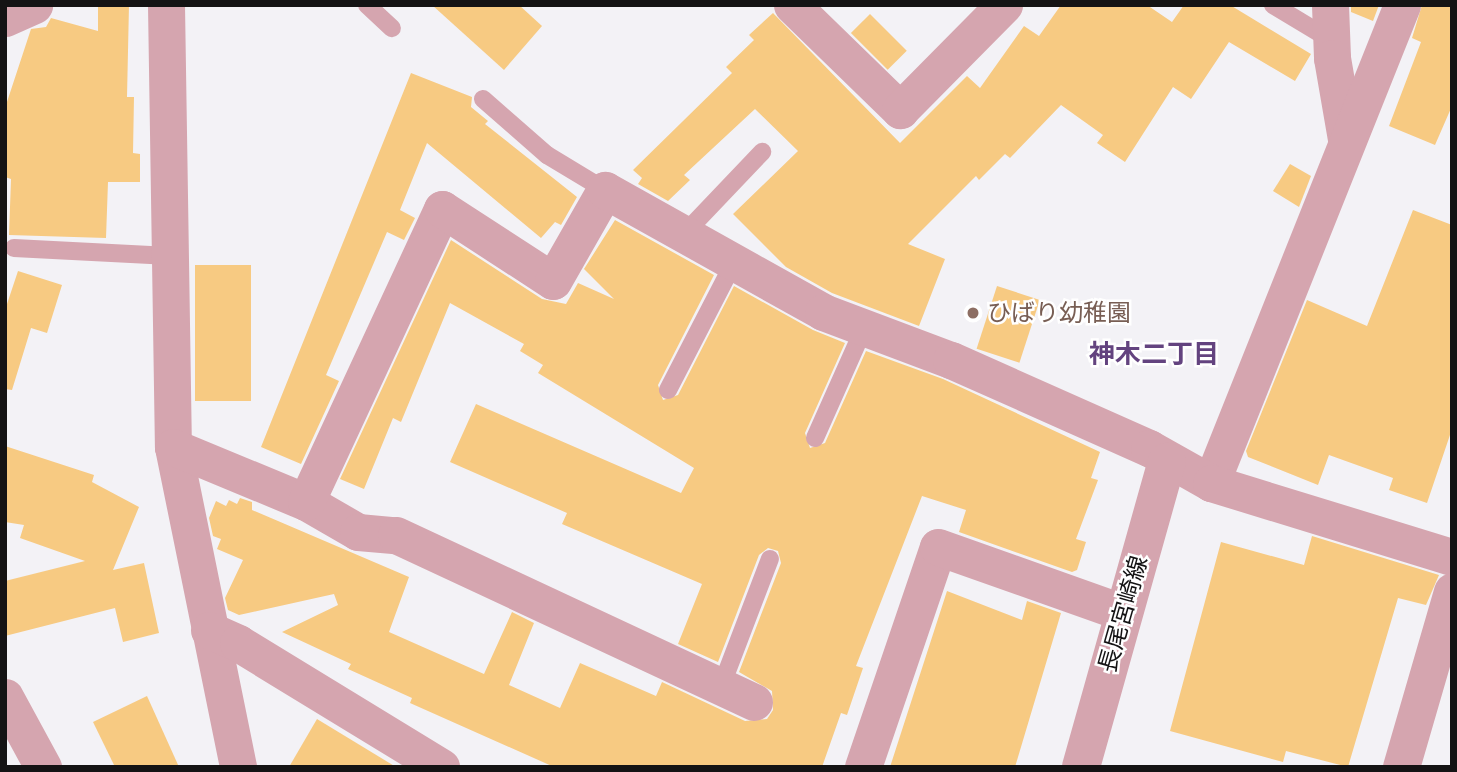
<!DOCTYPE html>
<html>
<head>
<meta charset="utf-8">
<style>
	body { margin:0 }
	#map { position:relative; width:1457px; height:772px; overflow:hidden; background:#f3f2f6; font-family:Inter,"Noto Sans JP",sans-serif }
	div>[style] { position:absolute }
	[style*='--x'] { left:calc(var(--x)*1px); top:calc(var(--y)*1px); width:calc(var(--w)*1px); rotate:calc(var(--a)*1deg) }
	.building>* { inset:0; background:#f7ca82; transform-origin:0 0 }
	.service>* { height:18px; margin:-9px; padding:0 9px; transform-origin:9px; border-radius:9px; background:#d5a5af }
	.minor>* { height:37px; margin:-18.5px; padding:0 18.5px; transform-origin:18.5px; border-radius:18.5px; background:#d5a5af }
	.tertiary>* { height:38px; margin:-19px; padding:0 19px; transform-origin:19px; border-radius:19px; background:#d5a5af }
	.dots>* { width:19px; height:19px; translate:-50% -50%; box-sizing:border-box; border:4px solid #fff; border-radius:50% }
	span { translate:-50% -50%; white-space:nowrap; text-align:center; line-height:1.15; -webkit-text-stroke:5px #fff; paint-order:stroke }
	.education-label { font-size:24px; color:#785e54 }
	.left { translate:0 -50%; text-align:left }
	.street-label { font-size:24px; color:#141314 }
	.neighbourhood-label { font-size:26px; color:#63437f; font-weight:700 }
	.frame { position:absolute; inset:0; border:7px solid #141314; pointer-events:none }
</style>
</head>
<body>
<div id="map">
	<div class="building">
		<div style="clip-path:polygon(98px 5px,129px 5px,127px 97px,134px 97px,133px 153px,140px 154px,140px 182px,108px 182px,106px 238px,9px 235px,11px 179px,5px 177px,5px 108px,31px 29px,46px 27px,51px 18px,98px 31px)"></div>
		<div style="clip-path:polygon(432px 5px,519px 5px,542px 26px,504px 70px)"></div>
		<div style="clip-path:polygon(1061px 5px,1147px 5px,1172px 22px,1184px 5px,1230px 5px,1311px 54px,1295px 81px,1229px 42px,1191px 99px,1173px 87px,1125px 162px,1097px 143px,1103px 135px,1061px 105px,1010px 158px,1005px 154px,979px 180px,976px 176px,908px 244px,945px 259px,919px 326px,832px 293px,786px 267px,733px 214px,798px 151px,755px 109px,684px 175px,690px 180px,668px 201px,638px 184px,642px 178px,633px 170px,732px 73px,726px 67px,754px 40px,749px 35px,773px 13px,900px 143px,967px 76px,980px 88px,1024px 26px,1039px 36px)"></div>
		<div style="clip-path:polygon(1351px 5px,1379px 5px,1373px 21px,1351px 12px)"></div>
		<div style="clip-path:polygon(1422px 5px,1452px 5px,1452px 106px,1435px 145px,1389px 126px,1421px 42px,1412px 38px)"></div>
		<div style="left:870px;top:14px;width:52px;height:27px;rotate:45deg"></div>
		<div style="clip-path:polygon(411px 73px,472px 97px,471px 107px,488px 121px,485px 124px,577px 197px,561px 225px,555px 222px,541px 238px,427px 143px,400px 210px,415px 218px,404px 240px,387px 232px,326px 375px,339px 381px,301px 464px,261px 447px)"></div>
		<div style="clip-path:polygon(1290px 164px,1311px 176px,1299px 207px,1273px 191px)"></div>
		<div style="clip-path:polygon(1413px 210px,1452px 225px,1452px 429px,1427px 503px,1389px 490px,1393px 478px,1329px 455px,1318px 485px,1248px 457px,1246px 451px,1307px 300px,1367px 326px)"></div>
		<div style="clip-path:polygon(615px 220px,714px 275px,658px 385px,663px 400px,678px 395px,734px 286px,813px 330px,845px 343px,805px 433px,810px 448px,825px 443px,866px 351px,943px 379px,1100px 452px,1091px 478px,1098px 480px,1076px 539px,1086px 542px,1077px 570px,1072px 572px,959px 532px,966px 510px,922px 496px,856px 666px,863px 668px,847px 715px,841px 713px,822px 767px,554px 767px,410px 703px,412px 698px,348px 669px,351px 664px,282px 632px,338px 605px,334px 594px,239px 615px,228px 610px,225px 598px,243px 560px,217px 549px,221px 539px,213px 536px,209px 518px,216px 501px,226px 506px,229px 500px,237px 504px,240px 498px,252px 502px,252px 510px,409px 577px,389px 632px,484px 674px,512px 612px,534px 623px,509px 685px,560px 708px,580px 663px,656px 696px,662px 682px,745px 721px,767px 719px,773px 710px,772px 691px,739px 672px,781px 563px,778px 551px,768px 548px,759px 555px,718px 662px,678px 644px,702px 584px,562px 524px,567px 513px,450px 462px,476px 404px,681px 493px,694px 468px,538px 373px,543px 365px,520px 351px,524px 344px,450px 303px,401px 422px,393px 418px,364px 489px,340px 479px,451px 240px,542px 299px,566px 304px,578px 283px,614px 299px,584px 269px)"></div>
		<div style="left:251px;top:265px;width:136px;height:56px;rotate:90deg"></div>
		<div style="clip-path:polygon(18px 271px,62px 285px,47px 333px,31px 328px,12px 390px,5px 389px,5px 310px)"></div>
		<div style="left:997px;top:286px;width:45px;height:66px;rotate:18deg"></div>
		<div style="clip-path:polygon(5px 446px,94px 475px,92px 482px,139px 507px,113px 570px,144px 563px,159px 633px,123px 642px,115px 608px,5px 636px,5px 581px,85px 561px,20px 538px,24px 525px,5px 522px)"></div>
		<div style="clip-path:polygon(1312px 536px,1439px 575px,1426px 605px,1398px 598px,1348px 767px,1286px 751px,1283px 762px,1170px 731px,1221px 542px,1304px 565px)"></div>
		<div style="clip-path:polygon(947px 591px,1022px 620px,1027px 601px,1061px 613px,1015px 767px,890px 767px)"></div>
		<div style="clip-path:polygon(147px 696px,179px 767px,115px 767px,93px 722px)"></div>
		<div style="clip-path:polygon(317px 719px,396px 767px,289px 767px)"></div>
	</div>
	<div class="service">
		<div style="--x:367;--y:5;--w:34;--a:43"></div>
		<div style="--x:1273;--y:5;--w:68;--a:31.1"></div>
		<div style="--x:483;--y:99;--w:85;--a:41.2"></div>
		<div style="--x:547;--y:155;--w:68;--a:31.1"></div>
		<div style="--x:683;--y:235;--w:115;--a:-46.4"></div>
		<div style="--x:14;--y:248;--w:156;--a:2.9"></div>
		<div style="--x:668;--y:390;--w:146;--a:-62.7"></div>
		<div style="--x:815;--y:438;--w:120;--a:-66"></div>
		<div style="--x:721;--y:687;--w:137;--a:-69.1"></div>
	</div>
	<div class="minor">
		<div style="--x:166;--y:5;--w:442;--a:89.1"></div>
		<div style="--x:173;--y:447;--w:327;--a:78.5"></div>
		<div style="--x:792;--y:5;--w:151;--a:44.2"></div>
		<div style="--x:900;--y:110;--w:148;--a:-45.3"></div>
		<div style="--x:1330;--y:5;--w:53;--a:87.8"></div>
		<div style="--x:1332;--y:58;--w:82;--a:80.2"></div>
		<div style="--x:5;--y:18;--w:32;--a:-24"></div>
		<div style="--x:173;--y:447;--w:144;--a:22.5"></div>
		<div style="--x:306;--y:502;--w:60;--a:30"></div>
		<div style="--x:358;--y:532;--w:38;--a:5"></div>
		<div style="--x:396;--y:535;--w:395;--a:25"></div>
		<div style="--x:1211;--y:483;--w:515;--a:-68.22"></div>
		<div style="--x:306;--y:502;--w:323;--a:-65.1"></div>
		<div style="--x:442;--y:209;--w:132;--a:33"></div>
		<div style="--x:553;--y:281;--w:105;--a:-60.3"></div>
		<div style="--x:605;--y:190;--w:250;--a:29.2"></div>
		<div style="--x:823;--y:312;--w:137;--a:20.6"></div>
		<div style="--x:951;--y:360;--w:217;--a:24"></div>
		<div style="--x:1149;--y:448;--w:71;--a:29.4"></div>
		<div style="--x:1211;--y:483;--w:252;--a:17.1"></div>
		<div style="--x:209;--y:630;--w:32;--a:24"></div>
		<div style="--x:238;--y:643;--w:238;--a:31.4"></div>
		<div style="--x:5;--y:697;--w:80;--a:61.5"></div>
		<div style="--x:863;--y:767;--w:232;--a:-71.2"></div>
		<div style="--x:938;--y:547;--w:195;--a:19.5"></div>
		<div style="--x:1401;--y:767;--w:183;--a:-73.8"></div>
	</div>
	<div class="tertiary">
		<div style="--x:1081;--y:767;--w:317;--a:-74.3"></div>
	</div>
	<div class="dots">
		<div style="left:973px;top:313px;background:#8d6e63"></div>
	</div>
	<div class="education-label">
		<span class="left" style="left:987px;top:313px">ひばり幼稚園</span>
	</div>
	<div class="street-label">
		<span style="left:1123px;top:614px;rotate:-74deg">長尾宮崎線</span>
	</div>
	<div class="neighbourhood-label">
		<span style="left:1154px;top:354px">神木二丁目</span>
	</div>
	<div class="frame"></div>
</div>
</body>
</html>
